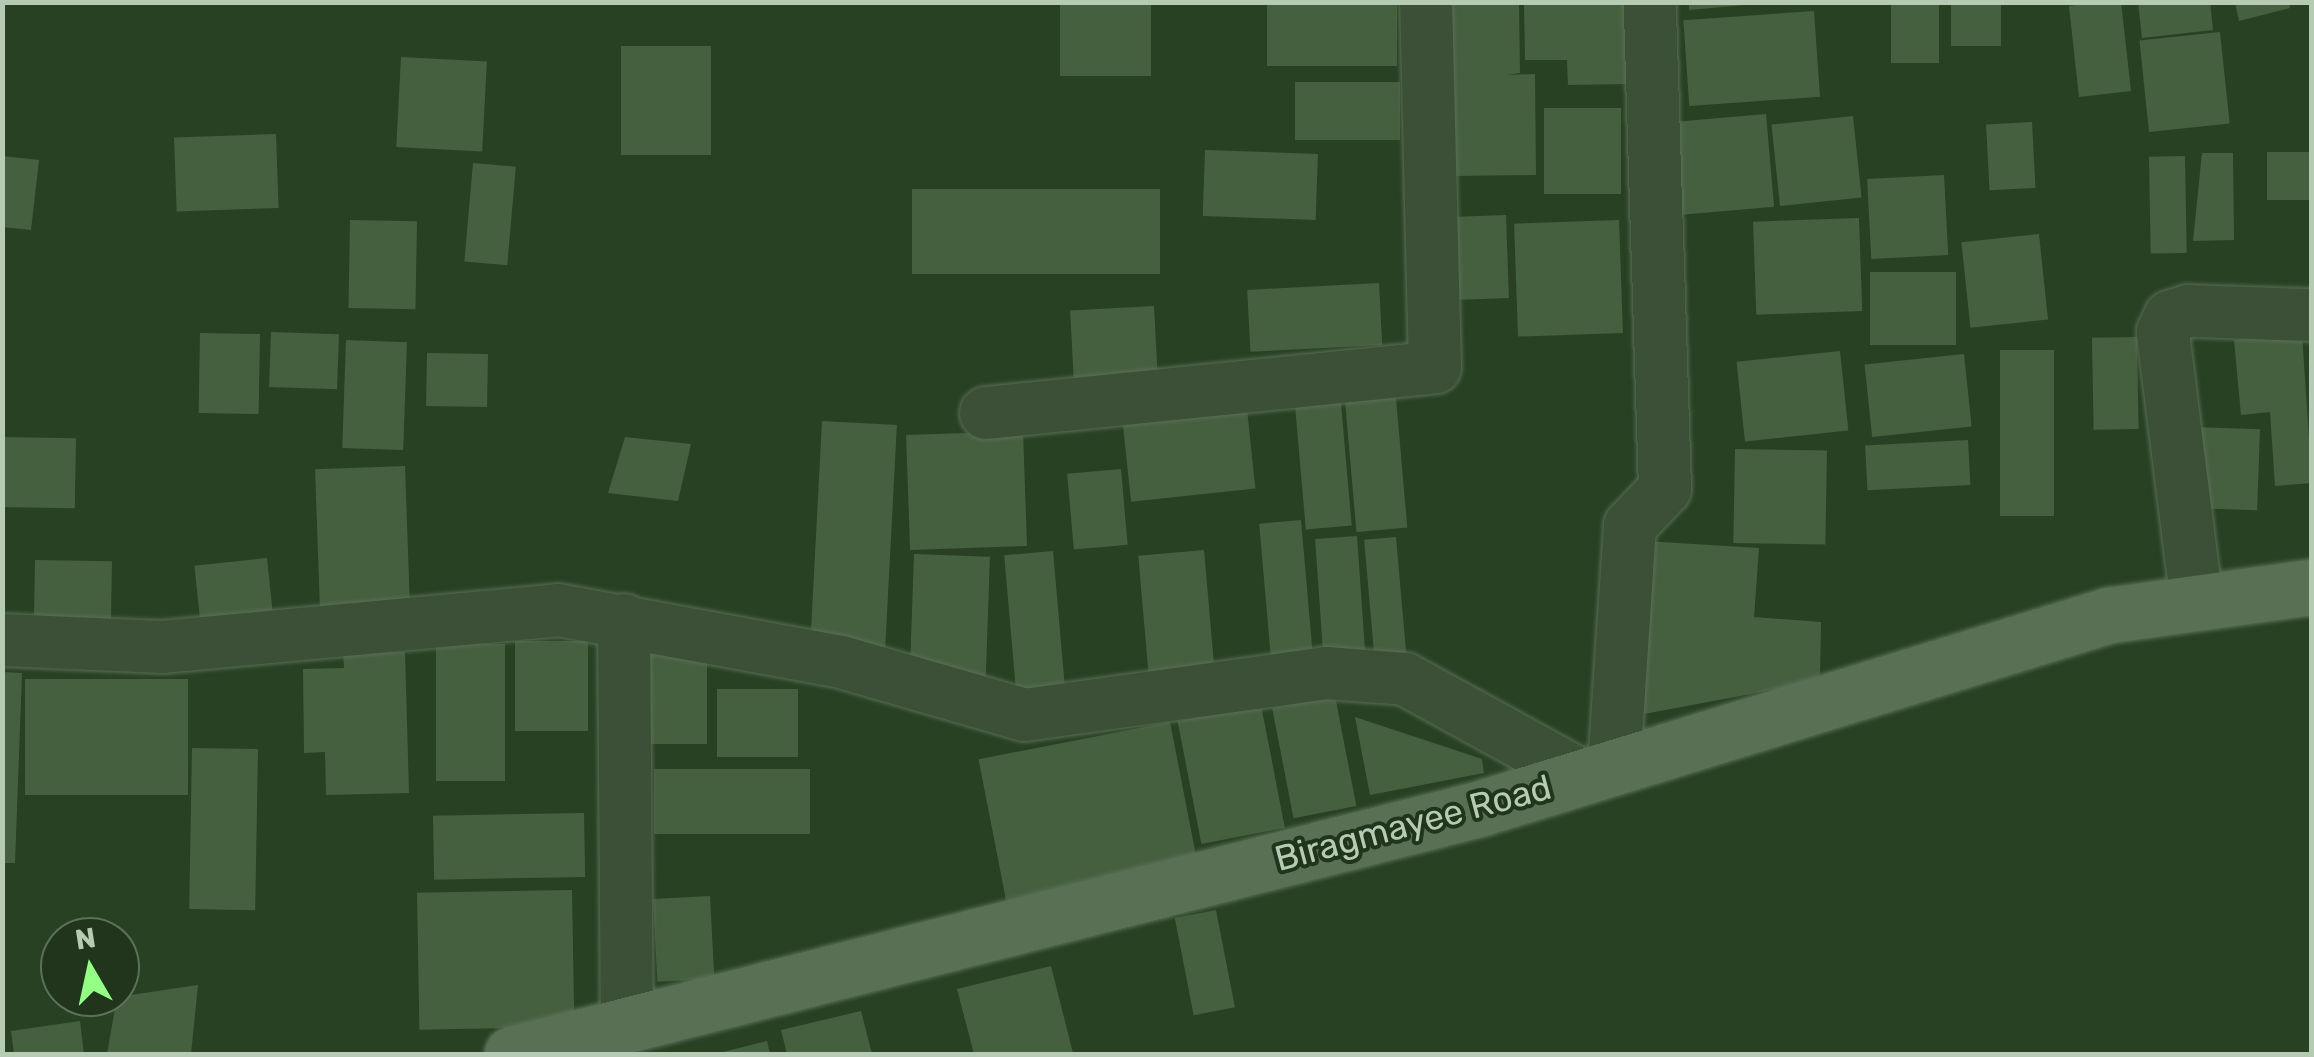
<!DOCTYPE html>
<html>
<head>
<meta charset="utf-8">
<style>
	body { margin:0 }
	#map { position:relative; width:2314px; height:1057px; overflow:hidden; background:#284123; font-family:Rubik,sans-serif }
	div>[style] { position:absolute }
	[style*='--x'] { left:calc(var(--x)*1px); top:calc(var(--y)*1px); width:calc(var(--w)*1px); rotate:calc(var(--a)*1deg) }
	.building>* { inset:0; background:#45603f; transform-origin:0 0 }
	.roads { filter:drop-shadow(0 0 2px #596e55) drop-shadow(0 0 2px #596e55) }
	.minor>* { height:52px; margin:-26px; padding:0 26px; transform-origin:26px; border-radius:26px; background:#3b5037 }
	.primary>* { height:55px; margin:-27.5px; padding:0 27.5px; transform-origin:27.5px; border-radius:27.5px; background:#5a7055 }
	span { translate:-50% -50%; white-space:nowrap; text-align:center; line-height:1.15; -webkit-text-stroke:8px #20351c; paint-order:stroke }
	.street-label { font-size:35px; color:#b7cbb4 }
	.frame { position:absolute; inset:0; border:5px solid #b7cbb4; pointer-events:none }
	.north { position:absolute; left:40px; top:917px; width:100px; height:100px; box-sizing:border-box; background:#20351c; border:2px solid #5c7159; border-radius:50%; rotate:351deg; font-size:28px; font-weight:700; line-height:40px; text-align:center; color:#b7cbb4 }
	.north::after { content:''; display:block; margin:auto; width:35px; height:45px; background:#94ff85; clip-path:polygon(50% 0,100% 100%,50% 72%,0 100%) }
</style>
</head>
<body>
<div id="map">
	<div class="building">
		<div style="left:1060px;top:2px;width:91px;height:74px"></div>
		<div style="left:1267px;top:2px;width:130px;height:64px"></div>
		<div style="clip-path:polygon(1436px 2px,1519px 2px,1520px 73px,1507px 75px,1535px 74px,1536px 175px,1454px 176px)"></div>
		<div style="clip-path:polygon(1524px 2px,1628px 2px,1628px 84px,1568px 85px,1567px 60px,1525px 60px)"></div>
		<div style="clip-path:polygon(1689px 2px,1745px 2px,1745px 5px,1689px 10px)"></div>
		<div style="left:1891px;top:2px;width:48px;height:61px"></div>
		<div style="left:1951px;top:2px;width:50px;height:44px"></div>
		<div style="clip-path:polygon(2095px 2px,2121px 2px,2131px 91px,2079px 97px,2069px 6px)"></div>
		<div style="clip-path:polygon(2138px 2px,2210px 2px,2213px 30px,2142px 38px)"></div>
		<div style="clip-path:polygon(2235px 2px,2289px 2px,2290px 8px,2239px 21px)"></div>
		<div style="left:1814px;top:11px;width:86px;height:131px;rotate:86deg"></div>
		<div style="left:2220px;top:32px;width:92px;height:81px;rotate:84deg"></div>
		<div style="left:621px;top:46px;width:90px;height:109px"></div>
		<div style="left:401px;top:57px;width:86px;height:90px;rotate:3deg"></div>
		<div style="left:1400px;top:82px;width:58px;height:105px;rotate:90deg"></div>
		<div style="left:1544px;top:108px;width:77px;height:86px"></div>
		<div style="left:1766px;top:114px;width:93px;height:96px;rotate:85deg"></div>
		<div style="left:1853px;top:116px;width:82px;height:82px;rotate:84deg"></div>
		<div style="left:2032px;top:122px;width:66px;height:46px;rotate:87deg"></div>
		<div style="left:276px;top:134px;width:74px;height:102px;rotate:88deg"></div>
		<div style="left:1205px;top:150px;width:113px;height:66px;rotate:2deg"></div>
		<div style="left:2267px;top:152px;width:45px;height:48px"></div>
		<div style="clip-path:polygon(2202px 153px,2233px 153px,2234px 240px,2193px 241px)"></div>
		<div style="clip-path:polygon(2px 156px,39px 160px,31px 230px,2px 227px)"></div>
		<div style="left:2185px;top:156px;width:97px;height:36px;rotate:89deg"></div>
		<div style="left:473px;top:163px;width:43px;height:99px;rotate:5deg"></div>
		<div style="left:1944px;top:175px;width:80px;height:77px;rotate:87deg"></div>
		<div style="left:1160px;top:189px;width:85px;height:248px;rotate:90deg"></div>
		<div style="left:1506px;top:215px;width:83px;height:70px;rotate:88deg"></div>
		<div style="left:1859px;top:218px;width:93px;height:106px;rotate:88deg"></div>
		<div style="left:350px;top:220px;width:67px;height:88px;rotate:1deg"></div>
		<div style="left:1619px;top:220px;width:113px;height:105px;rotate:88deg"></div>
		<div style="left:2039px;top:234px;width:86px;height:78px;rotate:84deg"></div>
		<div style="left:1870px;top:272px;width:86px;height:73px"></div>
		<div style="left:1379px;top:283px;width:62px;height:132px;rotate:87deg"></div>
		<div style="left:1154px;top:306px;width:73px;height:84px;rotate:87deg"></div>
		<div style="left:271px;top:332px;width:68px;height:55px;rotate:2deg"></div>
		<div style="left:200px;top:333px;width:60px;height:80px;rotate:1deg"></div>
		<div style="clip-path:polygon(2302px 334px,2312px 483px,2275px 486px,2270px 412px,2241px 415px,2234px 340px)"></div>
		<div style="left:2137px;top:337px;width:92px;height:45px;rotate:89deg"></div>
		<div style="left:346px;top:340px;width:61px;height:108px;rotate:2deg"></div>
		<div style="left:2000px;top:350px;width:54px;height:166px"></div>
		<div style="left:1840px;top:351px;width:80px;height:104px;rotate:84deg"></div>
		<div style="left:427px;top:353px;width:61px;height:53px;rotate:1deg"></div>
		<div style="left:1964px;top:354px;width:73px;height:100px;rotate:84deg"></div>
		<div style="left:1395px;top:387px;width:141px;height:51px;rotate:85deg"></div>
		<div style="left:1340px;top:392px;width:134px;height:46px;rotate:85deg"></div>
		<div style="left:1247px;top:409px;width:80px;height:125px;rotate:84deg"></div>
		<div style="left:822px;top:421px;width:75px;height:226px;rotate:3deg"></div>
		<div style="left:2192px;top:427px;width:68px;height:81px;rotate:2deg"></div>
		<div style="left:1023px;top:431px;width:115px;height:117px;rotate:88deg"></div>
		<div style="left:2px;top:437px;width:74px;height:70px;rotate:1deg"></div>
		<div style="clip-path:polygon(625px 437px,691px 444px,678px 501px,608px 493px)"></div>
		<div style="left:1968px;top:440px;width:45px;height:103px;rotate:87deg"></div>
		<div style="left:1735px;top:449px;width:92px;height:94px;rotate:1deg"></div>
		<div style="left:405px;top:466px;width:142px;height:90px;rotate:88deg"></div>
		<div style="left:1121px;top:469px;width:76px;height:54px;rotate:85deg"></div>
		<div style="left:1301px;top:520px;width:150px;height:42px;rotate:85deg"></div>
		<div style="left:1357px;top:536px;width:132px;height:42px;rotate:86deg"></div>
		<div style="left:1396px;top:537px;width:133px;height:32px;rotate:85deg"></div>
		<div style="clip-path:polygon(1645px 541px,1759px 548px,1754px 617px,1821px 622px,1820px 681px,1633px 716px)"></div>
		<div style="left:1204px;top:550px;width:126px;height:66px;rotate:85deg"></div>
		<div style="left:1053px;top:551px;width:141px;height:49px;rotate:85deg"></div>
		<div style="left:914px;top:554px;width:76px;height:120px;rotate:2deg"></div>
		<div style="left:267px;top:558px;width:67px;height:73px;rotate:84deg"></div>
		<div style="left:35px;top:560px;width:77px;height:67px;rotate:1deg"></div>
		<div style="left:588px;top:641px;width:90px;height:73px;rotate:90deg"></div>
		<div style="left:505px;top:644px;width:137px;height:69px;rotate:90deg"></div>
		<div style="left:640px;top:651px;width:67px;height:93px"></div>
		<div style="clip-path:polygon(405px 652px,409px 793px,326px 795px,325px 752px,304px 753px,303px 669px,344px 668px,343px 653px)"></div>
		<div style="clip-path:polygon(2px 672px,22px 673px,15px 863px,2px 863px)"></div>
		<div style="left:25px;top:679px;width:163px;height:116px"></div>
		<div style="left:717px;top:689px;width:81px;height:68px"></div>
		<div style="left:1335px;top:696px;width:112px;height:64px;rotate:79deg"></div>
		<div style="left:1261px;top:705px;width:125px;height:85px;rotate:79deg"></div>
		<div style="clip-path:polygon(1355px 717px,1482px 759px,1484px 773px,1370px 795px)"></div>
		<div style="left:1170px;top:722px;width:147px;height:195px;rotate:79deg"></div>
		<div style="left:192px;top:748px;width:66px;height:161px;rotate:1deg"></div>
		<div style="left:810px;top:769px;width:65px;height:156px;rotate:90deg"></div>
		<div style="left:584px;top:813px;width:64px;height:151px;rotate:89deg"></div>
		<div style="left:572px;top:890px;width:137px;height:155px;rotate:89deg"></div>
		<div style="left:710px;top:896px;width:83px;height:57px;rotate:87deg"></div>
		<div style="left:1216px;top:910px;width:99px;height:42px;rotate:79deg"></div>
		<div style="clip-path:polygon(1051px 966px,1073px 1053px,974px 1054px,957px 989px)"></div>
		<div style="clip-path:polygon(198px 985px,191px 1054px,107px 1054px,117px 997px)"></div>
		<div style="clip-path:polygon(861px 1011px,872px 1054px,787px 1054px,781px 1030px)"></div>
		<div style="clip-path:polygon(80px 1021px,84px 1054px,14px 1054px,11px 1031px)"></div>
		<div style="clip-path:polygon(767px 1041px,770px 1054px,719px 1054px,719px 1053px)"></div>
	</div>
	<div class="roads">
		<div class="minor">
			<div style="--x:986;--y:413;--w:451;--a:-5.8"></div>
			<div style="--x:1435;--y:367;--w:365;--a:-91.4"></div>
			<div style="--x:2197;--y:603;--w:273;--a:-97.2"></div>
			<div style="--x:2163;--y:332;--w:17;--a:-65"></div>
			<div style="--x:2170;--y:317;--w:20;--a:-18"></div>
			<div style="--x:2189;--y:311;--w:123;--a:1.9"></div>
			<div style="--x:624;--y:620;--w:403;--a:89.6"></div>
			<div style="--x:2;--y:640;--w:160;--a:2.5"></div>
			<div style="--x:162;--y:647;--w:398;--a:-5.3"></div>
			<div style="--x:558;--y:610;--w:288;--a:10.4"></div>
			<div style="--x:841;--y:662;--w:191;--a:16.1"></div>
			<div style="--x:1025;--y:715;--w:304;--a:-7.9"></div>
			<div style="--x:1326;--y:673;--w:79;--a:4.3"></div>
			<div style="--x:1405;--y:679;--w:203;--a:28.8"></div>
			<div style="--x:1614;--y:767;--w:242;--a:-86.2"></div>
			<div style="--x:1630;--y:526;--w:51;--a:-46.6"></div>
			<div style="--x:1665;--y:489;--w:487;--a:-91.8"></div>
		</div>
		<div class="primary">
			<div style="--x:512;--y:1054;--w:997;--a:-14.23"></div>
			<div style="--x:1478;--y:809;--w:660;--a:-17.09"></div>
			<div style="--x:2109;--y:615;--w:205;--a:-7.9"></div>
		</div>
	</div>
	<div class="street-label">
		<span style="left:1413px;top:823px;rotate:-15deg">Biragmayee Road</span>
	</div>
	<div class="frame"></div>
	<div class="north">N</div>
</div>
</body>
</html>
